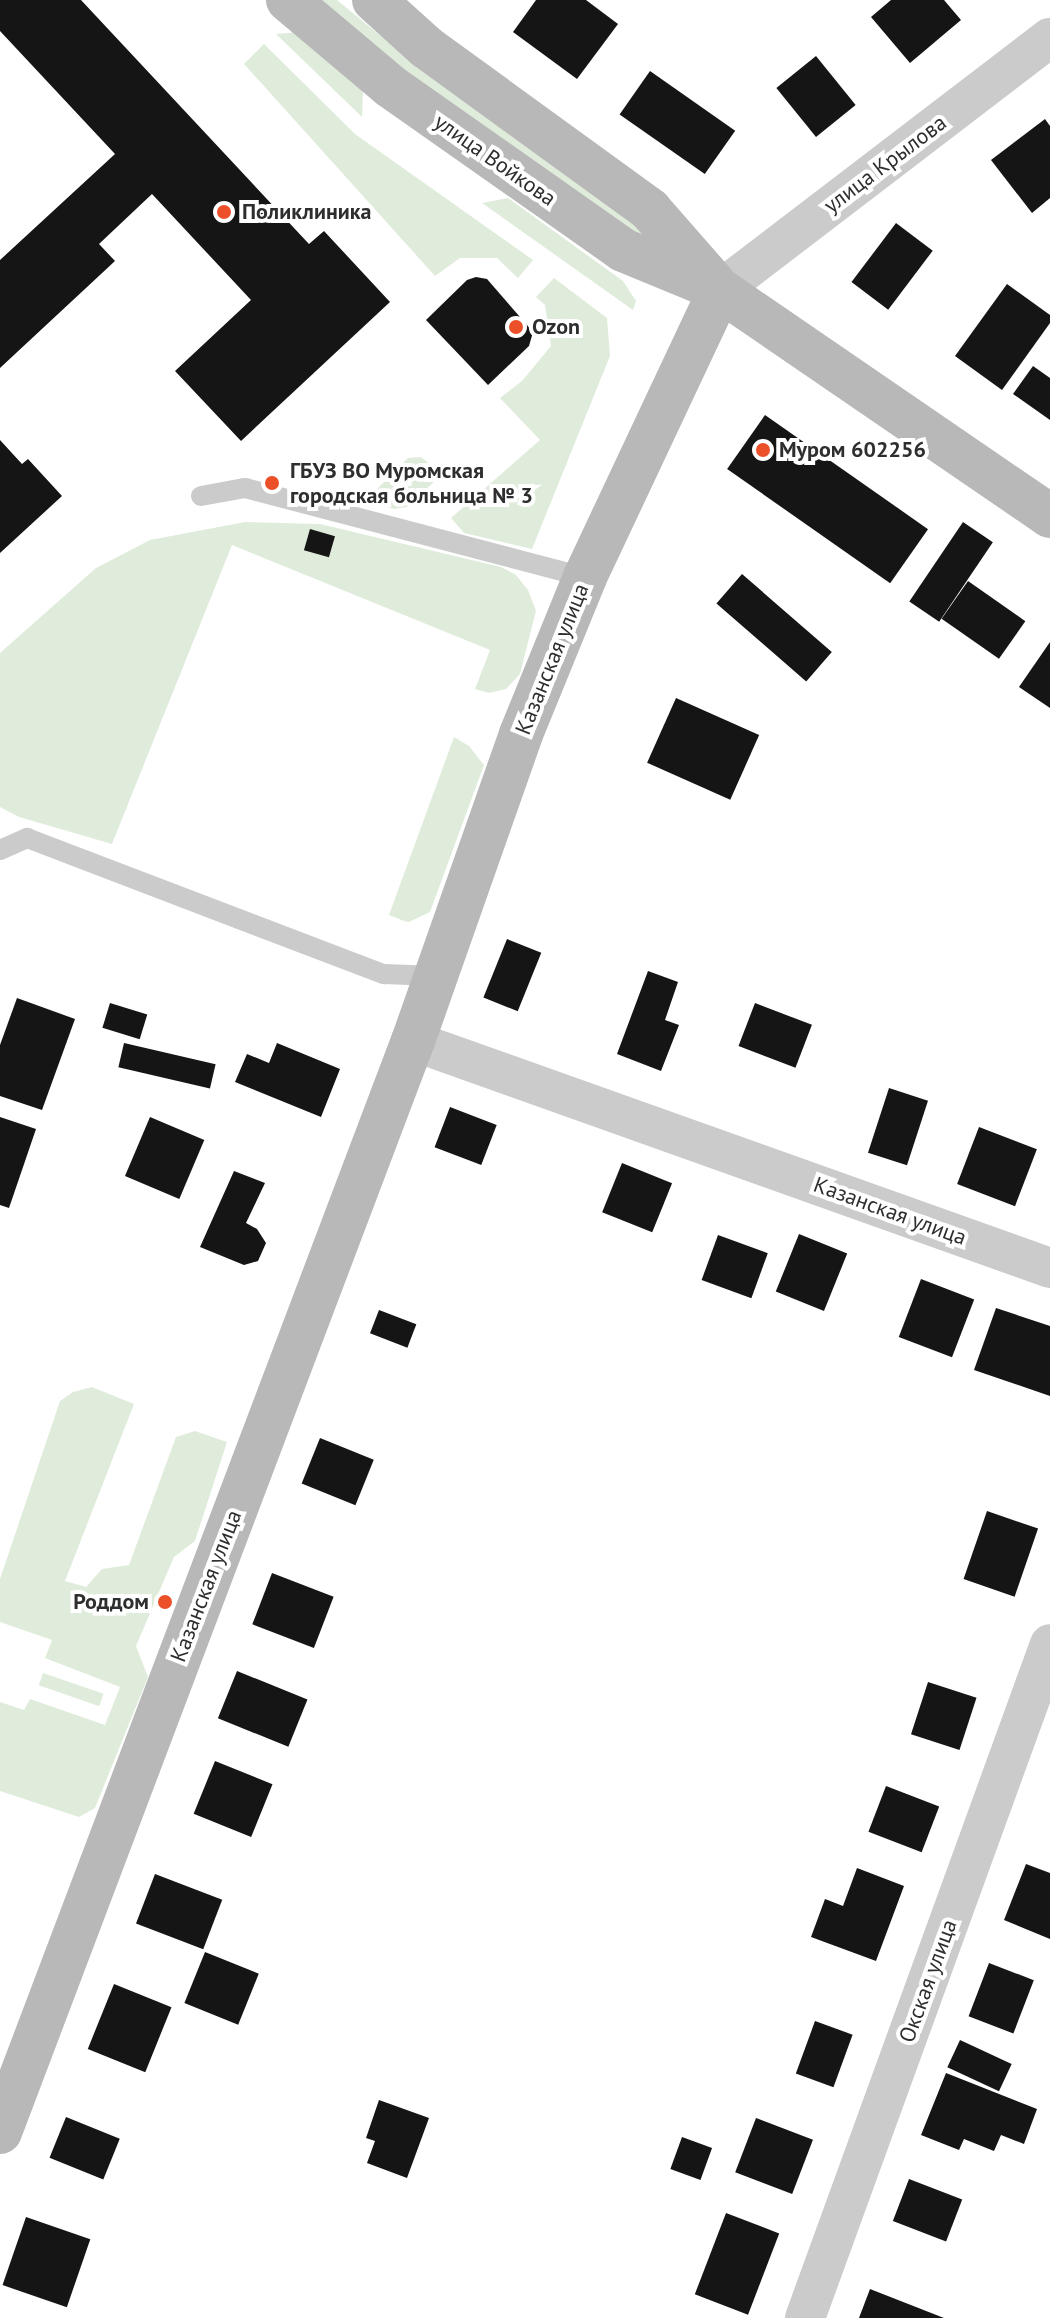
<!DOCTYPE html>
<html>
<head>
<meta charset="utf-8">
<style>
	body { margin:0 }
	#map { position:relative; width:1050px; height:2318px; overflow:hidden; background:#fff; font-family:"PT Sans",sans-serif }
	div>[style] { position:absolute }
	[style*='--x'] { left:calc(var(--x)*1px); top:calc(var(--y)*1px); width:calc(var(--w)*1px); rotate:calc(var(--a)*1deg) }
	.green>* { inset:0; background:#e0ecdb; transform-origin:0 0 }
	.building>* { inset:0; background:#151515; transform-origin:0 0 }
	.lane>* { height:20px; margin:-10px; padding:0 10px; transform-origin:10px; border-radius:10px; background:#cbcbcb }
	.street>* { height:40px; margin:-20px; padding:0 20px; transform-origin:20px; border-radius:20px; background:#cbcbcb }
	.secondary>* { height:44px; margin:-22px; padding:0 22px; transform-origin:22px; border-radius:22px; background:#b8b8b8 }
	.dots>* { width:22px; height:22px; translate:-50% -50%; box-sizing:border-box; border:4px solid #fff; border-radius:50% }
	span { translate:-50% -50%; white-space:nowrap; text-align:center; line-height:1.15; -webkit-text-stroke:8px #fff; paint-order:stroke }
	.street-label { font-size:22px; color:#2e2e2e }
	.poi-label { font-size:22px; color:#2e2e2e; font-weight:700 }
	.left { translate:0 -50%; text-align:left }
	.right { translate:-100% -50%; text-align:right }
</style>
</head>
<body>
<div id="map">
	<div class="green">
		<div style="clip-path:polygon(314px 0,337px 0,414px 63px,665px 236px,663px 255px,404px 73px)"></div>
		<div style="clip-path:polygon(299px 32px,363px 90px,362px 117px,276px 34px)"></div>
		<div style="clip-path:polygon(264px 44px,355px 134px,533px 260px,518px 278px,497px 258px,460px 258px,435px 276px,244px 64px)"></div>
		<div style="clip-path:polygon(508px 198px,623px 281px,636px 301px,633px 310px,482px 203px)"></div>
		<div style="clip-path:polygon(554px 278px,607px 318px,610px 356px,532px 549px,464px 533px,451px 518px,540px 440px,500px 398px,522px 381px,551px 346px,545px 305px,536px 297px)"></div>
		<div style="clip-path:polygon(421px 457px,431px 465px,436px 480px,407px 507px,394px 509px,378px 504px,378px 488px,408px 458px)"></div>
		<div style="clip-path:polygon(245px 522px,320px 524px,501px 567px,516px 575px,528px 590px,536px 611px,520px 674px,506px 689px,489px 693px,475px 689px,490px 650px,232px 545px,112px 844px,19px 817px,0 807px,0 653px,96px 568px,150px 540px)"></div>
		<div style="clip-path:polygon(454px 737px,469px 746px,484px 765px,430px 912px,409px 922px,404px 921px,389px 915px)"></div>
		<div style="clip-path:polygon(92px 1387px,134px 1404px,65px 1581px,86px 1587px,102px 1569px,129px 1565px,176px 1437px,195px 1431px,227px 1442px,195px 1541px,174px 1557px,136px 1646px,148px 1677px,95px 1808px,79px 1817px,0 1791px,0 1702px,24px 1710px,30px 1699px,105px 1725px,120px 1687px,45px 1658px,52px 1640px,0 1622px,0 1579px,60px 1401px,73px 1392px)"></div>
		<div style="left:43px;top:1673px;width:64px;height:13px;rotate:19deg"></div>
	</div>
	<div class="building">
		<div style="clip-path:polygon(0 0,81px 0,309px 244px,324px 231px,390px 302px,241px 441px,175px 371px,251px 300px,152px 194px,99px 244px,115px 261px,0 368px,0 260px,115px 154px,0 31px)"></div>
		<div style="clip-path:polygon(536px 0,586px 0,618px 24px,577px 79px,513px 32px)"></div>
		<div style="clip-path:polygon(891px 0,944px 0,961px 20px,910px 63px,871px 17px)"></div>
		<div style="left:816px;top:56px;width:63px;height:51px;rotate:51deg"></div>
		<div style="left:650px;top:71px;width:104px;height:53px;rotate:35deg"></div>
		<div style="clip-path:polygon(1045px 119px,1050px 126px,1050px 198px,1032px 213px,991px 160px)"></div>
		<div style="left:896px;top:223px;width:46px;height:74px;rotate:37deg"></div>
		<div style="clip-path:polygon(476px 277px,487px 279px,533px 332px,529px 346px,488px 385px,426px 320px,467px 280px)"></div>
		<div style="clip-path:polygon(1007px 284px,1050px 315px,1050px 323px,1002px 390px,955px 356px)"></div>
		<div style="clip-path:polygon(1033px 366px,1050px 378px,1050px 420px,1013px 394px)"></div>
		<div style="left:765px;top:415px;width:199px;height:66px;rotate:35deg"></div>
		<div style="clip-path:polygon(0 440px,22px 464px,28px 459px,62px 496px,0 553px)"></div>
		<div style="left:963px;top:522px;width:36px;height:96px;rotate:34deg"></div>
		<div style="left:310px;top:529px;width:26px;height:22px;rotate:16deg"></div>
		<div style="left:742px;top:574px;width:119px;height:39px;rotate:41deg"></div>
		<div style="left:968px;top:581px;width:70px;height:46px;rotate:35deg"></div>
		<div style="clip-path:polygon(1050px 642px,1050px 708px,1019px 687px)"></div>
		<div style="left:676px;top:698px;width:91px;height:71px;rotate:24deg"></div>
		<div style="left:507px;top:939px;width:37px;height:63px;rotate:22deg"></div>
		<div style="clip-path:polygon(648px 971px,678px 982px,665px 1020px,679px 1025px,661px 1071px,617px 1054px)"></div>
		<div style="clip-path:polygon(17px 998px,75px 1019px,42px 1110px,0 1096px,0 1045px)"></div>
		<div style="left:110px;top:1003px;width:39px;height:26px;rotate:17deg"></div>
		<div style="left:755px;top:1003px;width:61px;height:46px;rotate:21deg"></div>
		<div style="left:124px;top:1043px;width:94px;height:25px;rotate:13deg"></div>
		<div style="clip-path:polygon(277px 1043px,340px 1069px,321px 1117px,235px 1082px,247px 1054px,269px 1063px)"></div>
		<div style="left:889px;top:1088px;width:41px;height:68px;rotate:18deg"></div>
		<div style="left:450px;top:1107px;width:50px;height:43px;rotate:21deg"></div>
		<div style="clip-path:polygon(0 1117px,36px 1129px,9px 1208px,0 1205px)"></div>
		<div style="left:150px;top:1117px;width:59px;height:64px;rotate:23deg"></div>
		<div style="left:979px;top:1127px;width:62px;height:61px;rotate:21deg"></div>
		<div style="left:622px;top:1163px;width:54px;height:53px;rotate:22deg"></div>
		<div style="clip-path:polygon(234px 1171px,265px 1183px,246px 1223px,257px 1229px,266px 1243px,258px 1261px,244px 1265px,200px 1247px)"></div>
		<div style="left:799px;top:1234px;width:52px;height:62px;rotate:22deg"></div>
		<div style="left:718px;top:1235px;width:53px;height:48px;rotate:20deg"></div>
		<div style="left:921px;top:1279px;width:57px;height:62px;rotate:21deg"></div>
		<div style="clip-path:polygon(996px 1308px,1050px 1326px,1050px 1396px,974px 1370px)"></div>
		<div style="left:379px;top:1310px;width:40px;height:25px;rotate:21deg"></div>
		<div style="left:320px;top:1438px;width:58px;height:49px;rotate:22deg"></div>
		<div style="left:987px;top:1511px;width:54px;height:72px;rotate:19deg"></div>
		<div style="left:272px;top:1573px;width:66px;height:55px;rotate:21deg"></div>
		<div style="left:237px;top:1671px;width:76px;height:51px;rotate:22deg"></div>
		<div style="left:928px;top:1682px;width:51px;height:55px;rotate:18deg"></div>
		<div style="left:215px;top:1761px;width:62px;height:57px;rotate:22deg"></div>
		<div style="left:886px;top:1786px;width:57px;height:49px;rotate:21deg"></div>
		<div style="clip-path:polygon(1026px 1864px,1050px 1873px,1050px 1939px,1004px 1920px)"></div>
		<div style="clip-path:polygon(857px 1868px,904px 1886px,876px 1961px,811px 1937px,825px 1899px,843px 1906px)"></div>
		<div style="left:155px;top:1874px;width:72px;height:53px;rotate:21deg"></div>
		<div style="left:205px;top:1952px;width:58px;height:55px;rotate:22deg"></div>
		<div style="left:989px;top:1963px;width:48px;height:57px;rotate:21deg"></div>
		<div style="left:114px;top:1984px;width:62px;height:70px;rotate:22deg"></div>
		<div style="left:815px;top:2021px;width:40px;height:56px;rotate:20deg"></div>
		<div style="left:960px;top:2040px;width:57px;height:30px;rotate:25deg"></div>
		<div style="clip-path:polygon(946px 2073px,1037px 2109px,1024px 2144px,1001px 2135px,994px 2151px,964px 2139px,959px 2150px,921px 2135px)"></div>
		<div style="clip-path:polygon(379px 2100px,429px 2118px,407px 2178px,367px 2163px,375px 2141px,366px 2138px)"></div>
		<div style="left:66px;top:2117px;width:58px;height:44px;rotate:22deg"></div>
		<div style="left:756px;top:2118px;width:61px;height:58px;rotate:21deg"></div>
		<div style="left:682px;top:2137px;width:32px;height:34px;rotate:20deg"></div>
		<div style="left:909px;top:2179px;width:57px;height:45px;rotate:21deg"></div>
		<div style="left:726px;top:2213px;width:57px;height:87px;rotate:21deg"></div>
		<div style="left:26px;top:2217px;width:68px;height:72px;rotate:19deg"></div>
		<div style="clip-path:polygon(870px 2289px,944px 2318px,859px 2318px)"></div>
	</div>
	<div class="lane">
		<div style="--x:201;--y:496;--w:45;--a:-10.3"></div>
		<div style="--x:245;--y:488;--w:351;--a:14.7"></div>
		<div style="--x:0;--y:850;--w:30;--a:-24"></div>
		<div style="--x:27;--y:838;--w:382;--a:20.9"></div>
		<div style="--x:384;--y:974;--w:51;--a:2.2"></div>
	</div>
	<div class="street">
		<div style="--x:720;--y:290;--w:415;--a:-37.4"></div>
		<div style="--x:413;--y:1041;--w:676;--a:19.61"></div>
		<div style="--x:805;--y:2318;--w:717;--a:-70.02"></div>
	</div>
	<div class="secondary">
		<div style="--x:288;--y:0;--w:133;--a:40.1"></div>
		<div style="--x:390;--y:86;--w:285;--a:35.1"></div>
		<div style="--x:623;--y:250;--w:105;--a:22.4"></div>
		<div style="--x:720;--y:290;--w:400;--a:34.4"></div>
		<div style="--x:374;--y:0;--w:70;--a:42.1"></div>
		<div style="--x:426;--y:47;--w:277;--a:36"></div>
		<div style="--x:650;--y:210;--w:96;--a:48.8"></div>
		<div style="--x:0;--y:2132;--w:1167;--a:-69.27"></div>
		<div style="--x:413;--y:1041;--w:325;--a:-70.6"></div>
		<div style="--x:521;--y:734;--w:170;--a:-67.8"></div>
		<div style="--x:585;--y:577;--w:317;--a:-64.8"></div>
	</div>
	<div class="dots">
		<div style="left:224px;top:212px;background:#ec5029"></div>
		<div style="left:516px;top:327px;background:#ec5029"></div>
		<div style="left:763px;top:450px;background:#ec5029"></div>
		<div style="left:272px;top:483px;background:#ec5029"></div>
		<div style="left:165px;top:1602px;background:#ec5029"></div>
	</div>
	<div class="street-label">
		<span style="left:495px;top:160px;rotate:35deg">улица Войкова</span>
		<span style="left:885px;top:164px;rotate:-37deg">улица Крылова</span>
		<span style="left:552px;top:659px;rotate:-68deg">Казанская улица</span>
		<span style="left:890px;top:1211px;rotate:20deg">Казанская улица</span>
		<span style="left:206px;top:1586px;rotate:-69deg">Казанская улица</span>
		<span style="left:928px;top:1981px;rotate:-70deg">Окская улица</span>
	</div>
	<div class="poi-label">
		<span class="left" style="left:242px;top:212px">Поликлиника</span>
		<span class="left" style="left:532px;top:327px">Ozon</span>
		<span class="left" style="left:779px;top:450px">Муром 602256</span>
		<span class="left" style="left:290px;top:483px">ГБУЗ ВО Муромская<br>городская больница № 3</span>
		<span class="right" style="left:149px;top:1602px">Роддом</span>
	</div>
</div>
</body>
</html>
